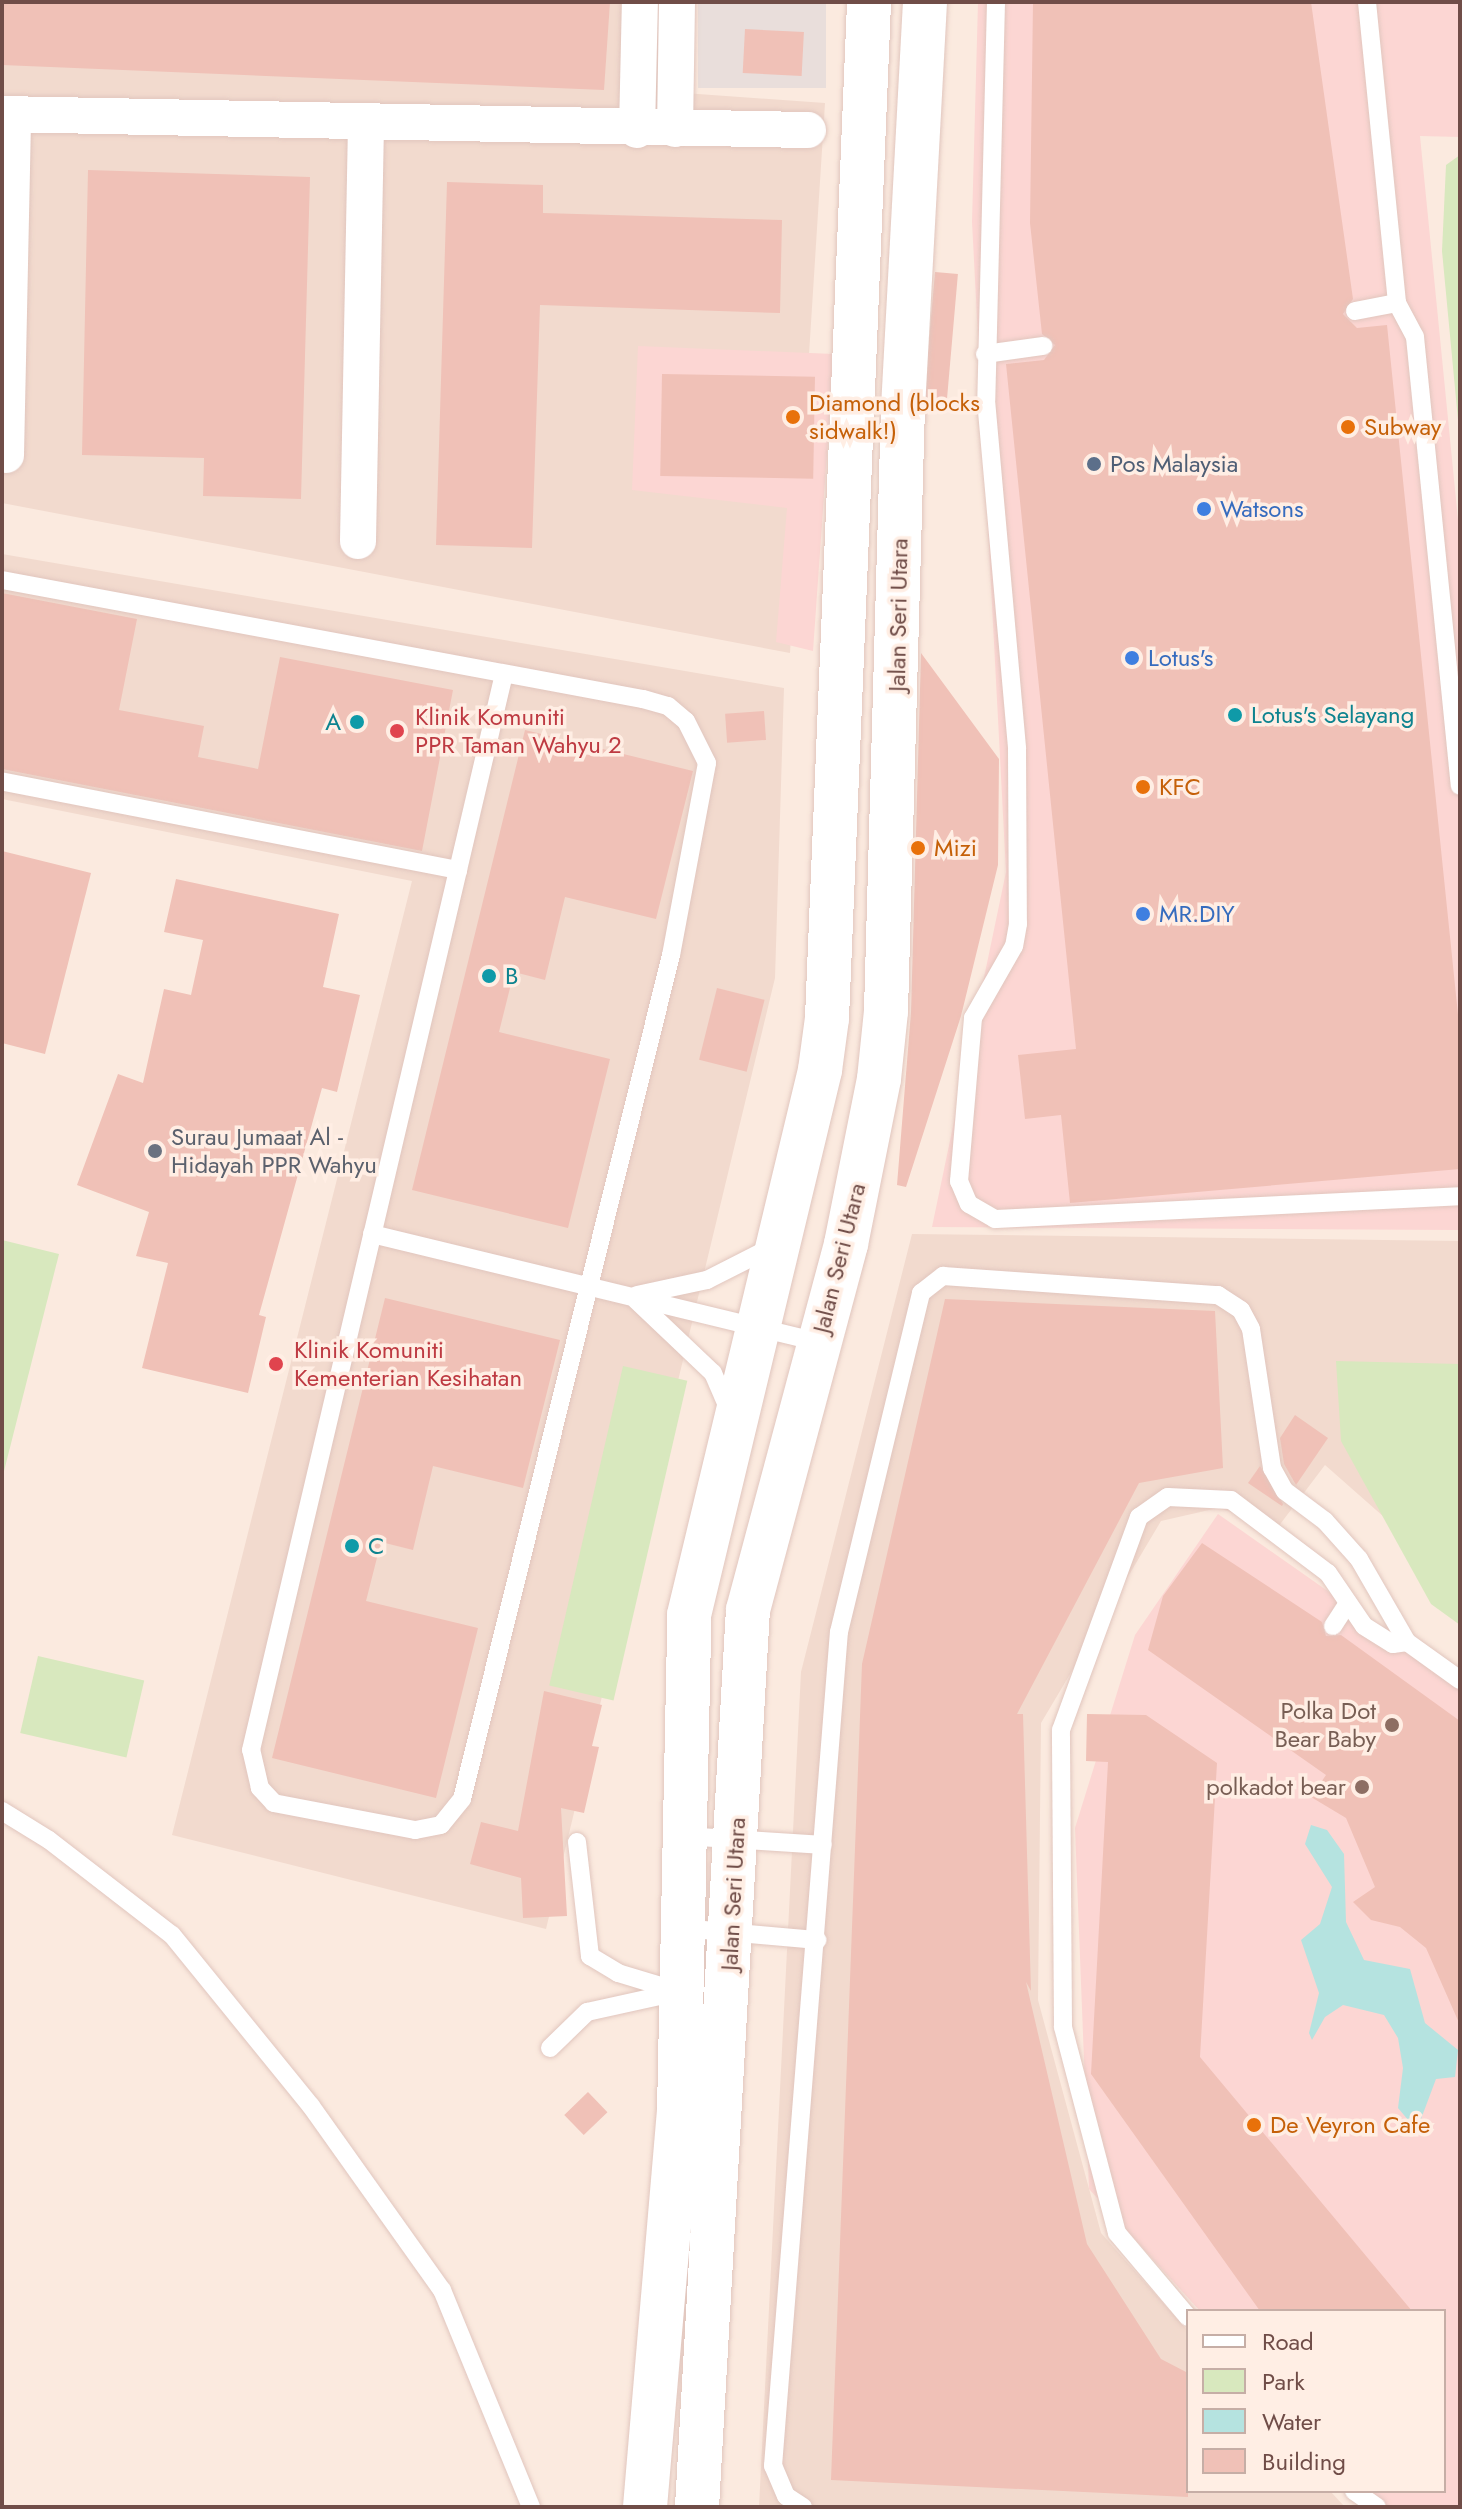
<!DOCTYPE html>
<html>
<head>
<meta charset="utf-8">
<style>
	body { margin:0 }
	#map { position:relative; width:1462px; height:2509px; overflow:hidden; background:#fbeadf; font-family:Jost,sans-serif }
	div>[style] { position:absolute }
	[style*='--x'] { left:calc(var(--x)*1px); top:calc(var(--y)*1px); width:calc(var(--w)*1px); rotate:calc(var(--a)*1deg) }
	.residential>* { inset:0; background:#f2dace }
	.commercial>* { inset:0; background:#fcd6d3 }
	.industrial>* { inset:0; background:#e9dedb; transform-origin:0 0 }
	.green>* { inset:0; background:#d8e8be; transform-origin:0 0 }
	.water>* { inset:0; background:#b5e3e0 }
	.building>* { inset:0; background:#f0c1b7; transform-origin:0 0 }
	.roads { filter:drop-shadow(0 0 2px #e1c6be) drop-shadow(0 0 2px #e1c6be) }
	.lane>* { height:18px; margin:-9px; padding:0 9px; transform-origin:9px; border-radius:9px; background:#fff }
	.street>* { height:36px; margin:-18px; padding:0 18px; transform-origin:18px; border-radius:18px; background:#fff }
	.secondary>* { height:44px; margin:-22px; padding:0 22px; transform-origin:22px; border-radius:22px; background:#fff }
	.dots>* { width:22px; height:22px; translate:-50% -50%; box-sizing:border-box; border:4px solid #ffeee4; border-radius:50% }
	span { translate:-50% -50%; white-space:nowrap; text-align:center; line-height:1.15; -webkit-text-stroke:7px #ffeee4; paint-order:stroke }
	.food-label { font-size:24px; color:#c56008 }
	.left { translate:0 -50%; text-align:left }
	.service-label { font-size:24px; color:#4e5e75 }
	.shop-label { font-size:24px; color:#366cbe }
	.street-label { font-size:24px; color:#704d48 }
	.culture-label { font-size:24px; color:#0d838f }
	.right { translate:-100% -50%; text-align:right }
	.health-label { font-size:24px; color:#be3a42 }
	.worship-label { font-size:24px; color:#5b616d }
	.education-label { font-size:24px; color:#785e54 }
	.frame { position:absolute; inset:0; border:4px solid #704d48; pointer-events:none }
	.legend { position:absolute; left:1186px; top:2309px; width:260px; height:184px; box-sizing:border-box; background:#ffeee4; border:2px solid #c6aea6; margin:0; padding:10px 14px; list-style:none; font-size:24px; color:#704d48 }
	.legend li { display:flex; align-items:center; gap:16px; height:40px }
	.legend b { width:40px; border:2px solid #c6aea6 }
</style>
</head>
<body>
<div id="map">
	<div class="residential">
		<div style="clip-path:polygon(2px 2px,690px 3px,684px 93px,825px 103px,790px 653px,2px 503px)"></div>
		<div style="clip-path:polygon(2px 554px,784px 688px,775px 978px,546px 1929px,172px 1835px,412px 881px,2px 799px)"></div>
		<div style="clip-path:polygon(912px 1234px,1460px 1241px,1460px 1584px,1325px 1465px,1278px 1527px,1218px 1508px,1161px 1521px,1041px 1723px,1038px 2000px,1101px 2233px,1188px 2331px,1188px 2491px,1330px 2491px,1345px 2507px,759px 2507px,801px 1672px)"></div>
	</div>
	<div class="commercial">
		<div style="clip-path:polygon(978px 2px,1460px 2px,1460px 137px,1420px 136px,1460px 540px,1460px 1230px,932px 1227px,1006px 872px,972px 222px)"></div>
		<div style="clip-path:polygon(638px 346px,834px 354px,813px 651px,776px 642px,787px 508px,632px 490px)"></div>
		<div style="clip-path:polygon(1218px 1514px,1460px 1684px,1460px 2507px,1380px 2507px,1365px 2491px,1444px 2491px,1444px 2311px,1200px 2311px,1089px 2189px,1075px 1828px,1135px 1635px)"></div>
	</div>
	<div class="industrial">
		<div style="left:698px;top:2px;width:128px;height:86px"></div>
	</div>
	<div class="green">
		<div style="clip-path:polygon(1460px 155px,1460px 441px,1442px 251px,1446px 165px)"></div>
		<div style="clip-path:polygon(2px 1240px,59px 1254px,2px 1479px)"></div>
		<div style="clip-path:polygon(1336px 1361px,1460px 1364px,1460px 1625px,1431px 1604px,1341px 1441px)"></div>
		<div style="left:623px;top:1366px;width:66px;height:328px;rotate:13deg"></div>
		<div style="left:38px;top:1656px;width:109px;height:79px;rotate:13deg"></div>
	</div>
	<div class="water">
		<div style="clip-path:polygon(1311px 1825px,1327px 1830px,1344px 1854px,1346px 1922px,1364px 1960px,1410px 1969px,1425px 2023px,1458px 2050px,1455px 2077px,1436px 2079px,1421px 2119px,1409px 2121px,1398px 2108px,1403px 2068px,1398px 2038px,1384px 2015px,1343px 2005px,1325px 2017px,1312px 2040px,1309px 2033px,1319px 1993px,1301px 1940px,1320px 1924px,1332px 1887px,1305px 1844px)"></div>
	</div>
	<div class="building">
		<div style="clip-path:polygon(2px 2px,610px 2px,604px 90px,2px 65px)"></div>
		<div style="clip-path:polygon(1033px 2px,1311px 2px,1353px 299px,1343px 314px,1357px 328px,1387px 325px,1460px 1034px,1460px 1169px,1070px 1203px,1061px 1115px,1025px 1119px,1018px 1055px,1076px 1049px,1006px 364px,1044px 360px,1055px 345px,1042px 334px,1030px 223px)"></div>
		<div style="left:745px;top:29px;width:59px;height:44px;rotate:3deg"></div>
		<div style="clip-path:polygon(88px 170px,310px 177px,301px 499px,203px 496px,204px 458px,82px 455px)"></div>
		<div style="clip-path:polygon(447px 182px,543px 185px,543px 213px,782px 220px,780px 313px,540px 305px,532px 548px,436px 545px)"></div>
		<div style="left:935px;top:272px;width:23px;height:130px;rotate:5deg"></div>
		<div style="left:662px;top:374px;width:153px;height:102px;rotate:1deg"></div>
		<div style="clip-path:polygon(2px 593px,137px 619px,119px 710px,204px 726px,198px 757px,258px 769px,280px 657px,453px 690px,422px 851px,2px 769px)"></div>
		<div style="clip-path:polygon(921px 653px,999px 759px,998px 865px,961px 1016px,906px 1187px,897px 1185px,911px 1012px)"></div>
		<div style="left:764px;top:711px;width:29px;height:39px;rotate:86deg"></div>
		<div style="clip-path:polygon(525px 730px,693px 771px,656px 919px,565px 897px,545px 980px,514px 972px,499px 1032px,610px 1059px,568px 1228px,412px 1190px)"></div>
		<div style="clip-path:polygon(2px 851px,91px 873px,45px 1054px,2px 1043px)"></div>
		<div style="clip-path:polygon(176px 879px,339px 914px,323px 987px,360px 995px,337px 1092px,322px 1088px,259px 1315px,266px 1317px,248px 1393px,142px 1368px,168px 1263px,136px 1256px,149px 1212px,77px 1185px,118px 1074px,143px 1083px,164px 989px,191px 995px,203px 940px,164px 932px)"></div>
		<div style="left:717px;top:988px;width:49px;height:74px;rotate:14deg"></div>
		<div style="clip-path:polygon(385px 1298px,560px 1340px,523px 1488px,433px 1466px,413px 1550px,381px 1542px,366px 1601px,478px 1628px,436px 1798px,272px 1758px)"></div>
		<div style="clip-path:polygon(945px 1299px,1215px 1311px,1223px 1468px,1139px 1483px,1017px 1714px,1023px 1714px,1031px 1991px,1026px 1982px,1087px 2244px,1161px 2359px,1188px 2373px,1188px 2497px,831px 2480px,862px 1664px)"></div>
		<div style="clip-path:polygon(1295px 1415px,1328px 1438px,1296px 1485px,1284px 1464px,1280px 1438px)"></div>
		<div style="clip-path:polygon(1260px 1466px,1283px 1504px,1282px 1506px,1248px 1483px)"></div>
		<div style="clip-path:polygon(1202px 1543px,1322px 1622px,1326px 1636px,1341px 1635px,1460px 1721px,1460px 2025px,1426px 1948px,1400px 1927px,1371px 1920px,1353px 1902px,1375px 1887px,1346px 1818px,1311px 1797px,1326px 1775px,1148px 1650px,1163px 1596px)"></div>
		<div style="clip-path:polygon(544px 1691px,602px 1705px,592px 1746px,599px 1747px,584px 1813px,561px 1808px,567px 1916px,523px 1918px,521px 1878px,470px 1864px,481px 1822px,518px 1831px)"></div>
		<div style="clip-path:polygon(1087px 1714px,1146px 1715px,1217px 1763px,1200px 2057px,1412px 2311px,1260px 2311px,1091px 2074px,1108px 1762px,1086px 1761px)"></div>
		<div style="left:588px;top:2092px;width:28px;height:33px;rotate:46deg"></div>
	</div>
	<div class="roads">
		<div class="lane">
			<div style="--x:996;--y:2;--w:398;--a:91.4"></div>
			<div style="--x:986;--y:400;--w:350;--a:84.9"></div>
			<div style="--x:1017;--y:749;--w:175;--a:89.7"></div>
			<div style="--x:1018;--y:924;--w:22;--a:100"></div>
			<div style="--x:1014;--y:946;--w:83;--a:119.7"></div>
			<div style="--x:973;--y:1018;--w:164;--a:94.9"></div>
			<div style="--x:959;--y:1181;--w:25;--a:67"></div>
			<div style="--x:969;--y:1204;--w:30;--a:30"></div>
			<div style="--x:995;--y:1219;--w:466;--a:-2.8"></div>
			<div style="--x:1367;--y:2;--w:302;--a:84.3"></div>
			<div style="--x:1397;--y:303;--w:38;--a:62"></div>
			<div style="--x:1415;--y:337;--w:451;--a:84.3"></div>
			<div style="--x:1355;--y:311;--w:43;--a:-10.8"></div>
			<div style="--x:985;--y:354;--w:59;--a:-7.9"></div>
			<div style="--x:2;--y:580;--w:652;--a:10.52"></div>
			<div style="--x:643;--y:699;--w:26;--a:16"></div>
			<div style="--x:668;--y:706;--w:23;--a:40"></div>
			<div style="--x:686;--y:721;--w:47;--a:63.4"></div>
			<div style="--x:707;--y:763;--w:195;--a:100.6"></div>
			<div style="--x:671;--y:955;--w:869;--a:103.91"></div>
			<div style="--x:462;--y:1799;--w:33;--a:129"></div>
			<div style="--x:441;--y:1825;--w:26;--a:169"></div>
			<div style="--x:415;--y:1830;--w:144;--a:-169.2"></div>
			<div style="--x:274;--y:1803;--w:21;--a:-133"></div>
			<div style="--x:260;--y:1788;--w:39;--a:-103"></div>
			<div style="--x:251;--y:1750;--w:904;--a:-76.76"></div>
			<div style="--x:458;--y:870;--w:465;--a:-169"></div>
			<div style="--x:458;--y:870;--w:201;--a:-76.8"></div>
			<div style="--x:372;--y:1234;--w:460;--a:13.6"></div>
			<div style="--x:637;--y:1295;--w:72;--a:-12.1"></div>
			<div style="--x:707;--y:1280;--w:71;--a:-26.9"></div>
			<div style="--x:636;--y:1300;--w:106;--a:43.5"></div>
			<div style="--x:713;--y:1373;--w:40;--a:66.6"></div>
			<div style="--x:1333;--y:1626;--w:27;--a:-57"></div>
			<div style="--x:2;--y:1811;--w:55;--a:31.7"></div>
			<div style="--x:49;--y:1840;--w:155;--a:37.7"></div>
			<div style="--x:172;--y:1935;--w:220;--a:50.9"></div>
			<div style="--x:311;--y:2106;--w:226;--a:54.6"></div>
			<div style="--x:442;--y:2290;--w:235;--a:67.7"></div>
			<div style="--x:685;--y:1836;--w:138;--a:3.7"></div>
			<div style="--x:577;--y:1842;--w:115;--a:83.5"></div>
			<div style="--x:590;--y:1956;--w:33;--a:31"></div>
			<div style="--x:618;--y:1973;--w:66;--a:16.8"></div>
			<div style="--x:682;--y:1928;--w:136;--a:5.1"></div>
			<div style="--x:550;--y:2048;--w:52;--a:-44.2"></div>
			<div style="--x:587;--y:2012;--w:93;--a:-12.4"></div>
			<div style="--x:1188;--y:2317;--w:110;--a:-130.2"></div>
			<div style="--x:1117;--y:2233;--w:213;--a:-104.7"></div>
			<div style="--x:1063;--y:2027;--w:297;--a:-90.4"></div>
			<div style="--x:1061;--y:1730;--w:227;--a:-69.9"></div>
			<div style="--x:1139;--y:1517;--w:35;--a:-35"></div>
			<div style="--x:1168;--y:1497;--w:63;--a:2.7"></div>
			<div style="--x:1231;--y:1500;--w:121;--a:37"></div>
			<div style="--x:1328;--y:1573;--w:64;--a:55.8"></div>
			<div style="--x:1364;--y:1626;--w:34;--a:32"></div>
			<div style="--x:1393;--y:1644;--w:14;--a:-8"></div>
			<div style="--x:1407;--y:1642;--w:65;--a:35.6"></div>
			<div style="--x:1354;--y:2491;--w:28;--a:35"></div>
			<div style="--x:803;--y:2507;--w:20;--a:-147"></div>
			<div style="--x:786;--y:2496;--w:33;--a:-113"></div>
			<div style="--x:773;--y:2466;--w:837;--a:-85.48"></div>
			<div style="--x:839;--y:1632;--w:349;--a:-76.4"></div>
			<div style="--x:921;--y:1293;--w:28;--a:-38"></div>
			<div style="--x:943;--y:1276;--w:276;--a:4"></div>
			<div style="--x:1218;--y:1295;--w:27;--a:33"></div>
			<div style="--x:1241;--y:1310;--w:21;--a:62"></div>
			<div style="--x:1251;--y:1329;--w:141;--a:81.4"></div>
			<div style="--x:1272;--y:1468;--w:26;--a:61"></div>
			<div style="--x:1285;--y:1491;--w:50;--a:36.9"></div>
			<div style="--x:1325;--y:1521;--w:51;--a:48.2"></div>
			<div style="--x:1359;--y:1559;--w:96;--a:60"></div>
		</div>
		<div class="street">
			<div style="--x:2;--y:114;--w:806;--a:1.14"></div>
			<div style="--x:675;--y:129;--w:127;--a:-89.1"></div>
			<div style="--x:637;--y:130;--w:128;--a:-88.7"></div>
			<div style="--x:6;--y:455;--w:340;--a:-88.8"></div>
			<div style="--x:358;--y:541;--w:420;--a:-88.9"></div>
		</div>
		<div class="secondary">
			<div style="--x:645;--y:2507;--w:396;--a:-85.1"></div>
			<div style="--x:679;--y:2112;--w:497;--a:-88.8"></div>
			<div style="--x:689;--y:1615;--w:561;--a:-76.48"></div>
			<div style="--x:820;--y:1070;--w:52;--a:-82.3"></div>
			<div style="--x:827;--y:1018;--w:1017;--a:-87.63"></div>
			<div style="--x:697;--y:2507;--w:898;--a:-86.75"></div>
			<div style="--x:748;--y:1610;--w:379;--a:-75"></div>
			<div style="--x:846;--y:1244;--w:168;--a:-78.7"></div>
			<div style="--x:879;--y:1079;--w:68;--a:-84.1"></div>
			<div style="--x:886;--y:1011;--w:603;--a:-88.39"></div>
			<div style="--x:903;--y:408;--w:407;--a:-86.9"></div>
		</div>
	</div>
	<div class="dots">
		<div style="left:793px;top:417px;background:#e8710a"></div>
		<div style="left:1348px;top:427px;background:#e8710a"></div>
		<div style="left:1094px;top:464px;background:#5c6f8a"></div>
		<div style="left:1204px;top:509px;background:#3f7fe0"></div>
		<div style="left:1132px;top:658px;background:#3f7fe0"></div>
		<div style="left:1235px;top:715px;background:#0f9aa8"></div>
		<div style="left:357px;top:722px;background:#0f9aa8"></div>
		<div style="left:397px;top:731px;background:#e0444e"></div>
		<div style="left:1143px;top:787px;background:#e8710a"></div>
		<div style="left:918px;top:848px;background:#e8710a"></div>
		<div style="left:1143px;top:914px;background:#3f7fe0"></div>
		<div style="left:489px;top:976px;background:#0f9aa8"></div>
		<div style="left:155px;top:1151px;background:#6b7280"></div>
		<div style="left:276px;top:1364px;background:#e0444e"></div>
		<div style="left:352px;top:1546px;background:#0f9aa8"></div>
		<div style="left:1392px;top:1725px;background:#8d6e63"></div>
		<div style="left:1362px;top:1787px;background:#8d6e63"></div>
		<div style="left:1254px;top:2125px;background:#e8710a"></div>
	</div>
	<div class="food-label">
		<span class="left" style="left:809px;top:417px">Diamond (blocks<br>sidwalk!)</span>
		<span class="left" style="left:1364px;top:427px">Subway</span>
		<span class="left" style="left:1159px;top:787px">KFC</span>
		<span class="left" style="left:934px;top:848px">Mizi</span>
		<span class="left" style="left:1270px;top:2125px">De Veyron Cafe</span>
	</div>
	<div class="service-label">
		<span class="left" style="left:1110px;top:464px">Pos Malaysia</span>
	</div>
	<div class="shop-label">
		<span class="left" style="left:1220px;top:509px">Watsons</span>
		<span class="left" style="left:1148px;top:658px">Lotus's</span>
		<span class="left" style="left:1159px;top:914px">MR.DIY</span>
	</div>
	<div class="street-label">
		<span style="left:898px;top:615px;rotate:-89deg">Jalan Seri Utara</span>
		<span style="left:839px;top:1258px;rotate:-76deg">Jalan Seri Utara</span>
		<span style="left:733px;top:1894px;rotate:-87deg">Jalan Seri Utara</span>
	</div>
	<div class="culture-label">
		<span class="left" style="left:1251px;top:715px">Lotus's Selayang</span>
		<span class="right" style="left:341px;top:722px">A</span>
		<span class="left" style="left:505px;top:976px">B</span>
		<span class="left" style="left:368px;top:1546px">C</span>
	</div>
	<div class="health-label">
		<span class="left" style="left:415px;top:731px">Klinik Komuniti<br>PPR Taman Wahyu 2</span>
		<span class="left" style="left:294px;top:1364px">Klinik Komuniti<br>Kementerian Kesihatan</span>
	</div>
	<div class="worship-label">
		<span class="left" style="left:171px;top:1151px">Surau Jumaat Al -<br>Hidayah PPR Wahyu</span>
	</div>
	<div class="education-label">
		<span class="right" style="left:1376px;top:1725px">Polka Dot<br>Bear Baby</span>
		<span class="right" style="left:1346px;top:1787px">polkadot bear</span>
	</div>
	<div class="frame"></div>
	<ul class="legend">
	<li><b style="height:10px;background:#fff"></b>Road</li>
	<li><b style="height:22px;background:#d8e8be"></b>Park</li>
	<li><b style="height:22px;background:#b5e3e0"></b>Water</li>
	<li><b style="height:22px;background:#f0c1b7"></b>Building</li>
	</ul>
</div>
</body>
</html>
